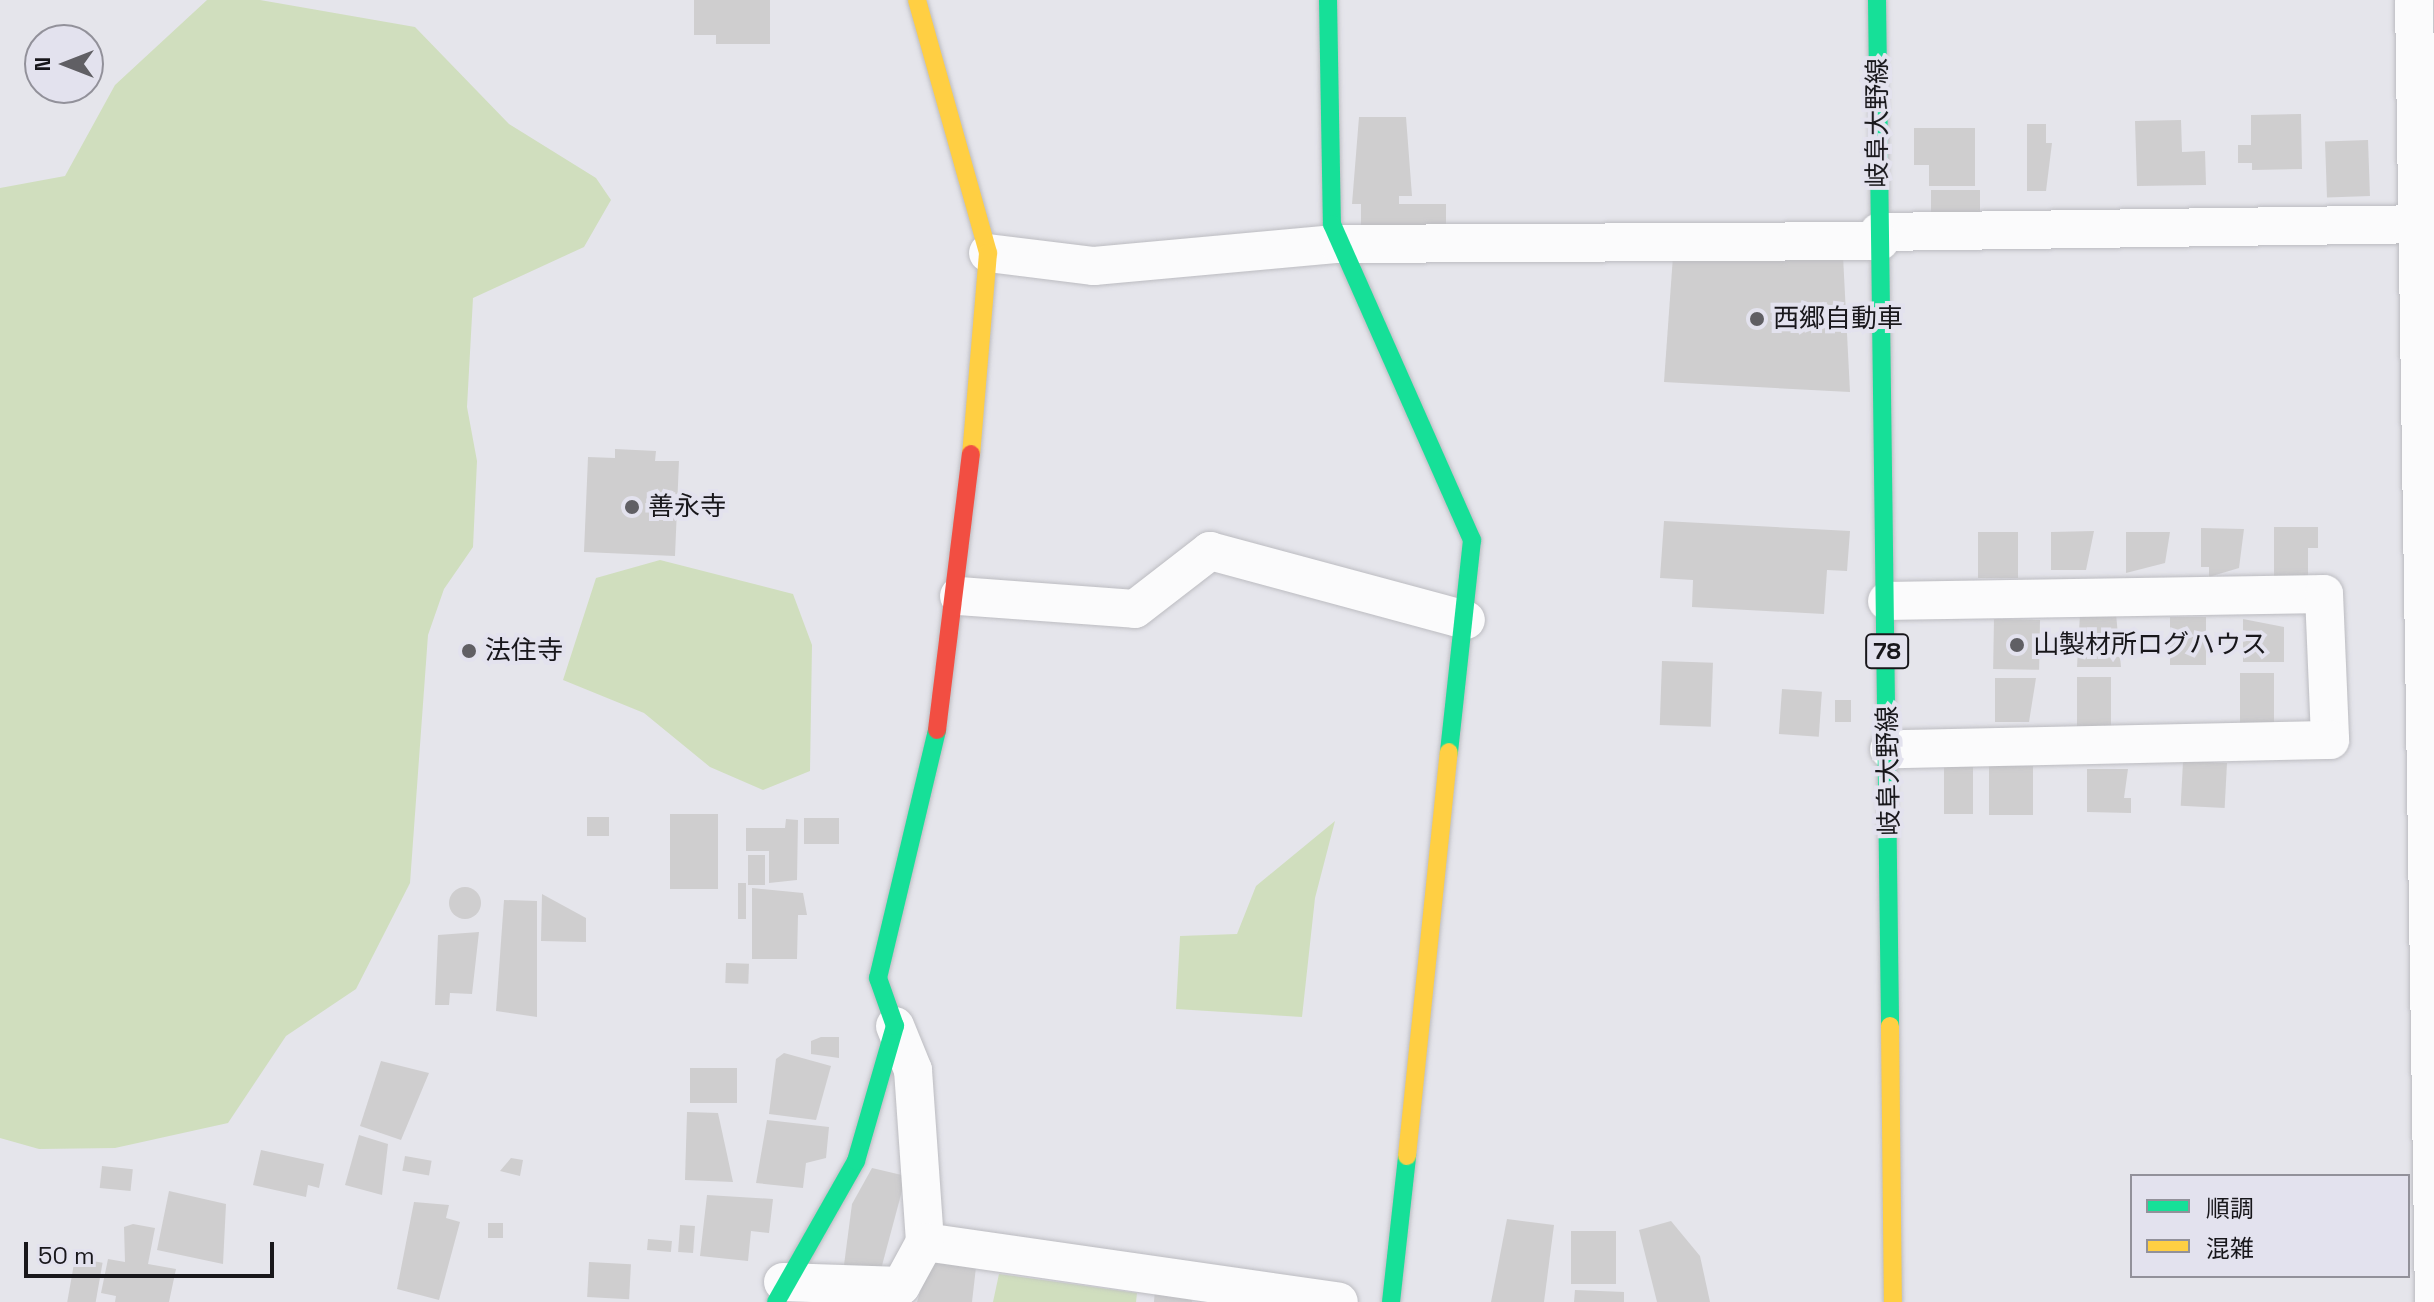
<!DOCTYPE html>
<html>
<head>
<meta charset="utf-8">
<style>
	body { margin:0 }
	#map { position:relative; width:2434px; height:1302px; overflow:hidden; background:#e5e5eb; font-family:"Space Grotesk","Noto Sans JP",sans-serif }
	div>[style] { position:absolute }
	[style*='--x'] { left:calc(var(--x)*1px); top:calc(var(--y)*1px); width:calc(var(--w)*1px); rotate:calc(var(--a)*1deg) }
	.green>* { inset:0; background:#d0debe }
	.building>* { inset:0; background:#cfcecf; transform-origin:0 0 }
	.round { border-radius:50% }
	.roads { filter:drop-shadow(0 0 2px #bcbcc1) drop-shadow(0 0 2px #bcbcc1) }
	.street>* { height:38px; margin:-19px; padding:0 19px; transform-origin:19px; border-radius:19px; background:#fbfbfc }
	.fast>* { height:18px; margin:-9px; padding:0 9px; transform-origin:9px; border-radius:9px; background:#16e098 }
	.slow>* { height:18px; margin:-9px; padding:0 9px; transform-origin:9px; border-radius:9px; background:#ffcf43 }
	.jam>* { height:18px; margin:-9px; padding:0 9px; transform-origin:9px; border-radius:9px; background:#f24e42 }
	.dots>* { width:22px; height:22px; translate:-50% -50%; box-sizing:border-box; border:4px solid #e3e2ee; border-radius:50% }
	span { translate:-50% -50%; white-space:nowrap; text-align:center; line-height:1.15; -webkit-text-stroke:8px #e3e2ee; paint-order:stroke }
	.shield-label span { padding:2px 6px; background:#e3e2ee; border:2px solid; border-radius:6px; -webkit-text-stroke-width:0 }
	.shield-label { font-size:24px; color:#18171b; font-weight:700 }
	.street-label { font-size:26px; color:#18171b }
	.poi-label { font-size:26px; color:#18171b }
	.left { translate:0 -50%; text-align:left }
	.legend { position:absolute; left:2130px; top:1174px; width:280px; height:104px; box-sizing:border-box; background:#e3e2ee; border:2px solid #92919a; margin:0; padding:10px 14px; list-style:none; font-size:24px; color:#18171b }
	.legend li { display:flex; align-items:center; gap:16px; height:40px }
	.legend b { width:40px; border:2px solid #92919a }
	.north { position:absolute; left:24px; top:24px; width:80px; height:80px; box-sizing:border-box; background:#e3e2ee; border:2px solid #92919a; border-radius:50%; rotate:270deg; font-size:22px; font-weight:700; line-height:32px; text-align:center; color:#18171b }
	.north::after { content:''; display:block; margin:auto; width:28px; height:36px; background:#605f64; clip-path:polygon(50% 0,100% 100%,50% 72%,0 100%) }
	.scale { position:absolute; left:24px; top:1242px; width:250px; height:36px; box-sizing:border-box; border:4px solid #18171b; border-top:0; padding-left:10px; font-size:24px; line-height:28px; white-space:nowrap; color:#18171b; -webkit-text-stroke:6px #e3e2ee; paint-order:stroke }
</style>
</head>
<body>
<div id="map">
	<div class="green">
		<div style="clip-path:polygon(207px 0,260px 0,415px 27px,509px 124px,596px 178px,611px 200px,584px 247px,473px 298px,467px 407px,477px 461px,473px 547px,444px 589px,428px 635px,410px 883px,356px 989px,286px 1036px,228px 1123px,115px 1148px,39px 1149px,0 1138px,0 188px,65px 176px,115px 85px)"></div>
		<div style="clip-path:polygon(660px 560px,793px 594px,812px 645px,810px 771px,763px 790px,710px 767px,644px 713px,563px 680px,596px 578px)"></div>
		<div style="clip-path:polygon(1335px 821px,1315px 898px,1302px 1017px,1176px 1009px,1180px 936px,1237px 934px,1256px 886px)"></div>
		<div style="clip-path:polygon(999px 1274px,1137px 1293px,1136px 1302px,993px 1302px)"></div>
	</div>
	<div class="building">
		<div style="clip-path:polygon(694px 0,770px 0,770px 44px,716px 44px,716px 35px,694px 35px)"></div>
		<div style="clip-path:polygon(2301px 114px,2302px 169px,2252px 170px,2252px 163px,2238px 163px,2238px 145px,2251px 145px,2251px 115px)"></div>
		<div style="clip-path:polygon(1359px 117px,1406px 117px,1412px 196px,1399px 196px,1399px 204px,1446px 204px,1446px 228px,1361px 228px,1361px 204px,1352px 204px)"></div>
		<div style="clip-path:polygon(2181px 120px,2182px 152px,2205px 151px,2206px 185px,2137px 186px,2135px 121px)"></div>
		<div style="clip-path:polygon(2027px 124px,2046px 124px,2046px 143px,2052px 143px,2046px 191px,2027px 191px)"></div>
		<div style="clip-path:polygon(1914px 128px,1975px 128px,1975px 186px,1929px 186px,1929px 165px,1914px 165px)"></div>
		<div style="left:2368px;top:140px;width:56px;height:43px;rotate:88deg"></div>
		<div style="left:1931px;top:190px;width:49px;height:26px"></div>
		<div style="clip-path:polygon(1673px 256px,1843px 256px,1850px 392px,1664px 382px)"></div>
		<div style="clip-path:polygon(615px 449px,656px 451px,655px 461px,679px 461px,675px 556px,584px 552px,588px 457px,615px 458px)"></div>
		<div style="clip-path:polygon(1664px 521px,1850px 531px,1847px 571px,1827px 570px,1824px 614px,1692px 607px,1693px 580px,1660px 578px)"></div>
		<div style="clip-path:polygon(2274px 527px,2318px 527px,2318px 548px,2308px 548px,2308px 576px,2274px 576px)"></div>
		<div style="clip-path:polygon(2201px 528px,2244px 529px,2239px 568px,2209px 577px,2209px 567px,2201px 567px)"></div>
		<div style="clip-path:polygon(2094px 531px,2086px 570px,2051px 570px,2051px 532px)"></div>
		<div style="left:1978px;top:532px;width:40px;height:46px"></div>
		<div style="clip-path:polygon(2126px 532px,2170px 532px,2165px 563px,2126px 573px)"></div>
		<div style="clip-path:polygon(2080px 614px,2116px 614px,2121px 667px,2077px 667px)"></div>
		<div style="left:2170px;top:617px;width:36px;height:48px"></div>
		<div style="left:1994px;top:619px;width:46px;height:50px;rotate:1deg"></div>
		<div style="clip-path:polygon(2243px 619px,2284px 627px,2284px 662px,2243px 662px)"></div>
		<div style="left:1662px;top:661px;width:51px;height:64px;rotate:2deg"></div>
		<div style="left:2240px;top:673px;width:34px;height:50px"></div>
		<div style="left:2077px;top:677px;width:34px;height:49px"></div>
		<div style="clip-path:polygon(1995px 678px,2036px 678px,2029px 722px,1995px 722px)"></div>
		<div style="left:1782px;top:689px;width:40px;height:45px;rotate:4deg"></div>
		<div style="left:1835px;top:700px;width:16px;height:22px"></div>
		<div style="left:2227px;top:763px;width:45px;height:44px;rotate:93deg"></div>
		<div style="left:1944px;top:766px;width:29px;height:48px"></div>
		<div style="left:1989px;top:766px;width:44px;height:49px"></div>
		<div style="clip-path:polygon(2087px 769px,2128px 769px,2124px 798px,2131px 798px,2131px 813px,2087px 812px)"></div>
		<div style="left:670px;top:814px;width:48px;height:75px"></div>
		<div style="left:587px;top:817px;width:22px;height:19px"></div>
		<div style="left:804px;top:818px;width:35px;height:26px"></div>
		<div style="clip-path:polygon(786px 819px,798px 820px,797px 880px,769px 883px,769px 851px,746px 851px,746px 828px,785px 828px)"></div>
		<div style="left:748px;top:855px;width:17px;height:30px"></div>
		<div style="left:738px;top:883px;width:8px;height:36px"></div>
		<div class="round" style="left:449px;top:887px;width:32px;height:32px"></div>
		<div style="clip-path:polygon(752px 888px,803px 893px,807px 915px,798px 915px,797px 959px,752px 959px)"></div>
		<div style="clip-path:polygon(542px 894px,586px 918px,586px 942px,541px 941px)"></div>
		<div style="clip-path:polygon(504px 900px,537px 901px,537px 1017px,496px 1011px)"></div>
		<div style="clip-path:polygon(479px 932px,472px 994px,450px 993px,449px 1005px,435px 1005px,438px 935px)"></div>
		<div style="left:726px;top:963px;width:23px;height:20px;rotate:2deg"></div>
		<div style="clip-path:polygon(821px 1037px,839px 1037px,839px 1058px,811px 1054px,811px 1041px)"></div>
		<div style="clip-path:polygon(784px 1053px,831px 1066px,816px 1120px,769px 1114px,776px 1059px)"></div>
		<div style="clip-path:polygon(381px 1061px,429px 1073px,401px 1140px,360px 1126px)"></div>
		<div style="left:690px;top:1068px;width:47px;height:35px"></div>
		<div style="clip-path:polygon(687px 1112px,718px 1113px,733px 1182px,685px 1180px)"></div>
		<div style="clip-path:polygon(767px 1120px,829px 1127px,826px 1158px,806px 1163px,803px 1188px,756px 1183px)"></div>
		<div style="clip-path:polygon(359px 1135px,388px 1144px,382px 1195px,345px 1185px)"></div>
		<div style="clip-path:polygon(261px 1150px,324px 1164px,319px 1188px,308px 1185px,306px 1197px,253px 1185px)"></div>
		<div style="left:405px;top:1156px;width:27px;height:15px;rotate:10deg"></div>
		<div style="clip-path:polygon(511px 1158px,523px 1160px,520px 1176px,500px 1171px)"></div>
		<div style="left:102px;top:1166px;width:31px;height:22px;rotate:6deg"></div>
		<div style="clip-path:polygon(872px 1168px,906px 1176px,880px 1273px,844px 1265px,852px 1204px)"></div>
		<div style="clip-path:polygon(169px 1191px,226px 1204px,223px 1264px,157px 1250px)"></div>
		<div style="clip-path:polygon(707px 1195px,773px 1199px,769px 1233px,751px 1231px,748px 1261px,700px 1256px)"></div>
		<div style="clip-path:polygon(414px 1202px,449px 1205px,446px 1218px,460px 1222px,439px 1300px,397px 1289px)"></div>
		<div style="clip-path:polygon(1507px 1219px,1554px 1225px,1544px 1302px,1491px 1302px)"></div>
		<div style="clip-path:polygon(1671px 1221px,1700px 1256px,1710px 1302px,1657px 1302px,1639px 1230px)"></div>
		<div style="left:488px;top:1223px;width:15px;height:15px"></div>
		<div style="clip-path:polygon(133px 1224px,155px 1228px,148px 1264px,176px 1269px,169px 1302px,115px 1302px,116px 1296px,101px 1293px,108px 1259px,125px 1262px,124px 1227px)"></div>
		<div style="left:680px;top:1225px;width:15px;height:27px;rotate:4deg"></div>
		<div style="left:1571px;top:1231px;width:45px;height:53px"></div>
		<div style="left:648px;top:1239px;width:24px;height:11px;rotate:5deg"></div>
		<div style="left:75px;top:1258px;width:28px;height:45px;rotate:10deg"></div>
		<div style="clip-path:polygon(930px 1261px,976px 1267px,972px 1302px,917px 1302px)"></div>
		<div style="left:589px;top:1262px;width:42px;height:35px;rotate:3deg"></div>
		<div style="clip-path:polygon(1155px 1288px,1193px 1292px,1192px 1302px,1154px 1302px)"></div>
		<div style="clip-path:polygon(1575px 1290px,1624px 1292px,1624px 1302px,1574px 1302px)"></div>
	</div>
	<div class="roads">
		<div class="street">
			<div style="--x:2414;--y:0;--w:1302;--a:89.12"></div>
			<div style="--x:1879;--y:232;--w:555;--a:-0.83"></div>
			<div style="--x:988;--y:253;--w:107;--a:7"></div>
			<div style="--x:1094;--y:266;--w:245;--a:-5.2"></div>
			<div style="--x:1338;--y:244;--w:542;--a:-0.32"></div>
			<div style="--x:959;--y:596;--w:176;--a:4.2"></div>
			<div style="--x:1135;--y:609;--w:95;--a:-37.7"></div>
			<div style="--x:1210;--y:551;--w:265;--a:15.1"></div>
			<div style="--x:1887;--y:601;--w:437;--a:-0.9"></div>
			<div style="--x:2324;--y:594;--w:146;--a:87.6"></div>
			<div style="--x:2330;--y:740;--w:441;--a:178.8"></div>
			<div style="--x:895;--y:1026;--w:48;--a:67.8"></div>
			<div style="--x:913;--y:1070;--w:172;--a:86"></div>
			<div style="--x:925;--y:1242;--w:418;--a:8.2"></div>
			<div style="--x:783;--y:1282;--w:118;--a:1.9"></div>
			<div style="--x:901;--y:1286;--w:50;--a:-61.4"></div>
		</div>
		<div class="fast">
			<div style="--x:1328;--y:0;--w:224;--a:89"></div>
			<div style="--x:1332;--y:224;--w:346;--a:66.1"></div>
			<div style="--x:1472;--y:540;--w:213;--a:96.2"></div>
			<div style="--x:1877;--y:0;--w:1026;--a:89.27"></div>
			<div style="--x:776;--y:1302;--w:162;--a:-60.4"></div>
			<div style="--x:856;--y:1161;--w:141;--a:-73.9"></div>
			<div style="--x:895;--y:1026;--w:51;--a:-109.5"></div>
			<div style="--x:878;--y:978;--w:255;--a:-76.6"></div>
			<div style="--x:1391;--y:1302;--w:147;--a:-83.7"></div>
		</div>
		<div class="slow">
			<div style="--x:917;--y:0;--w:263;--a:74.3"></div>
			<div style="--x:988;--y:253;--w:202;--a:94.8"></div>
			<div style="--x:1890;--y:1026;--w:276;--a:89.4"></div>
			<div style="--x:1407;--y:1156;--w:406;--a:-84.1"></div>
		</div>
		<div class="jam">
			<div style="--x:937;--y:730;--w:278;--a:-83"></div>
		</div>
	</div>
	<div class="dots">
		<div style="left:1757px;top:319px;background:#605f64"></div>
		<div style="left:632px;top:507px;background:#605f64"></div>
		<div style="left:2017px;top:645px;background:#605f64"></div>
		<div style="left:469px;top:651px;background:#605f64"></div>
	</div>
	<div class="shield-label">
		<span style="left:1887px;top:651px">78</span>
	</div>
	<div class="street-label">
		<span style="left:1878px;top:123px;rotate:-90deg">岐阜大野線</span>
		<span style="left:1889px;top:771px;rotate:-91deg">岐阜大野線</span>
	</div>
	<div class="poi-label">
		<span class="left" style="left:1773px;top:319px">西郷自動車</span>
		<span class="left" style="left:648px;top:507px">善永寺</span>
		<span class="left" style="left:2033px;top:645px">山製材所ログハウス</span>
		<span class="left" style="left:485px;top:651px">法住寺</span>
	</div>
	<ul class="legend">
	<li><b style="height:10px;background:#16e098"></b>順調</li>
	<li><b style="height:10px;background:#ffcf43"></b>混雑</li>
	</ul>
	<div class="north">N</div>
	<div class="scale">50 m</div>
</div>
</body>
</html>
